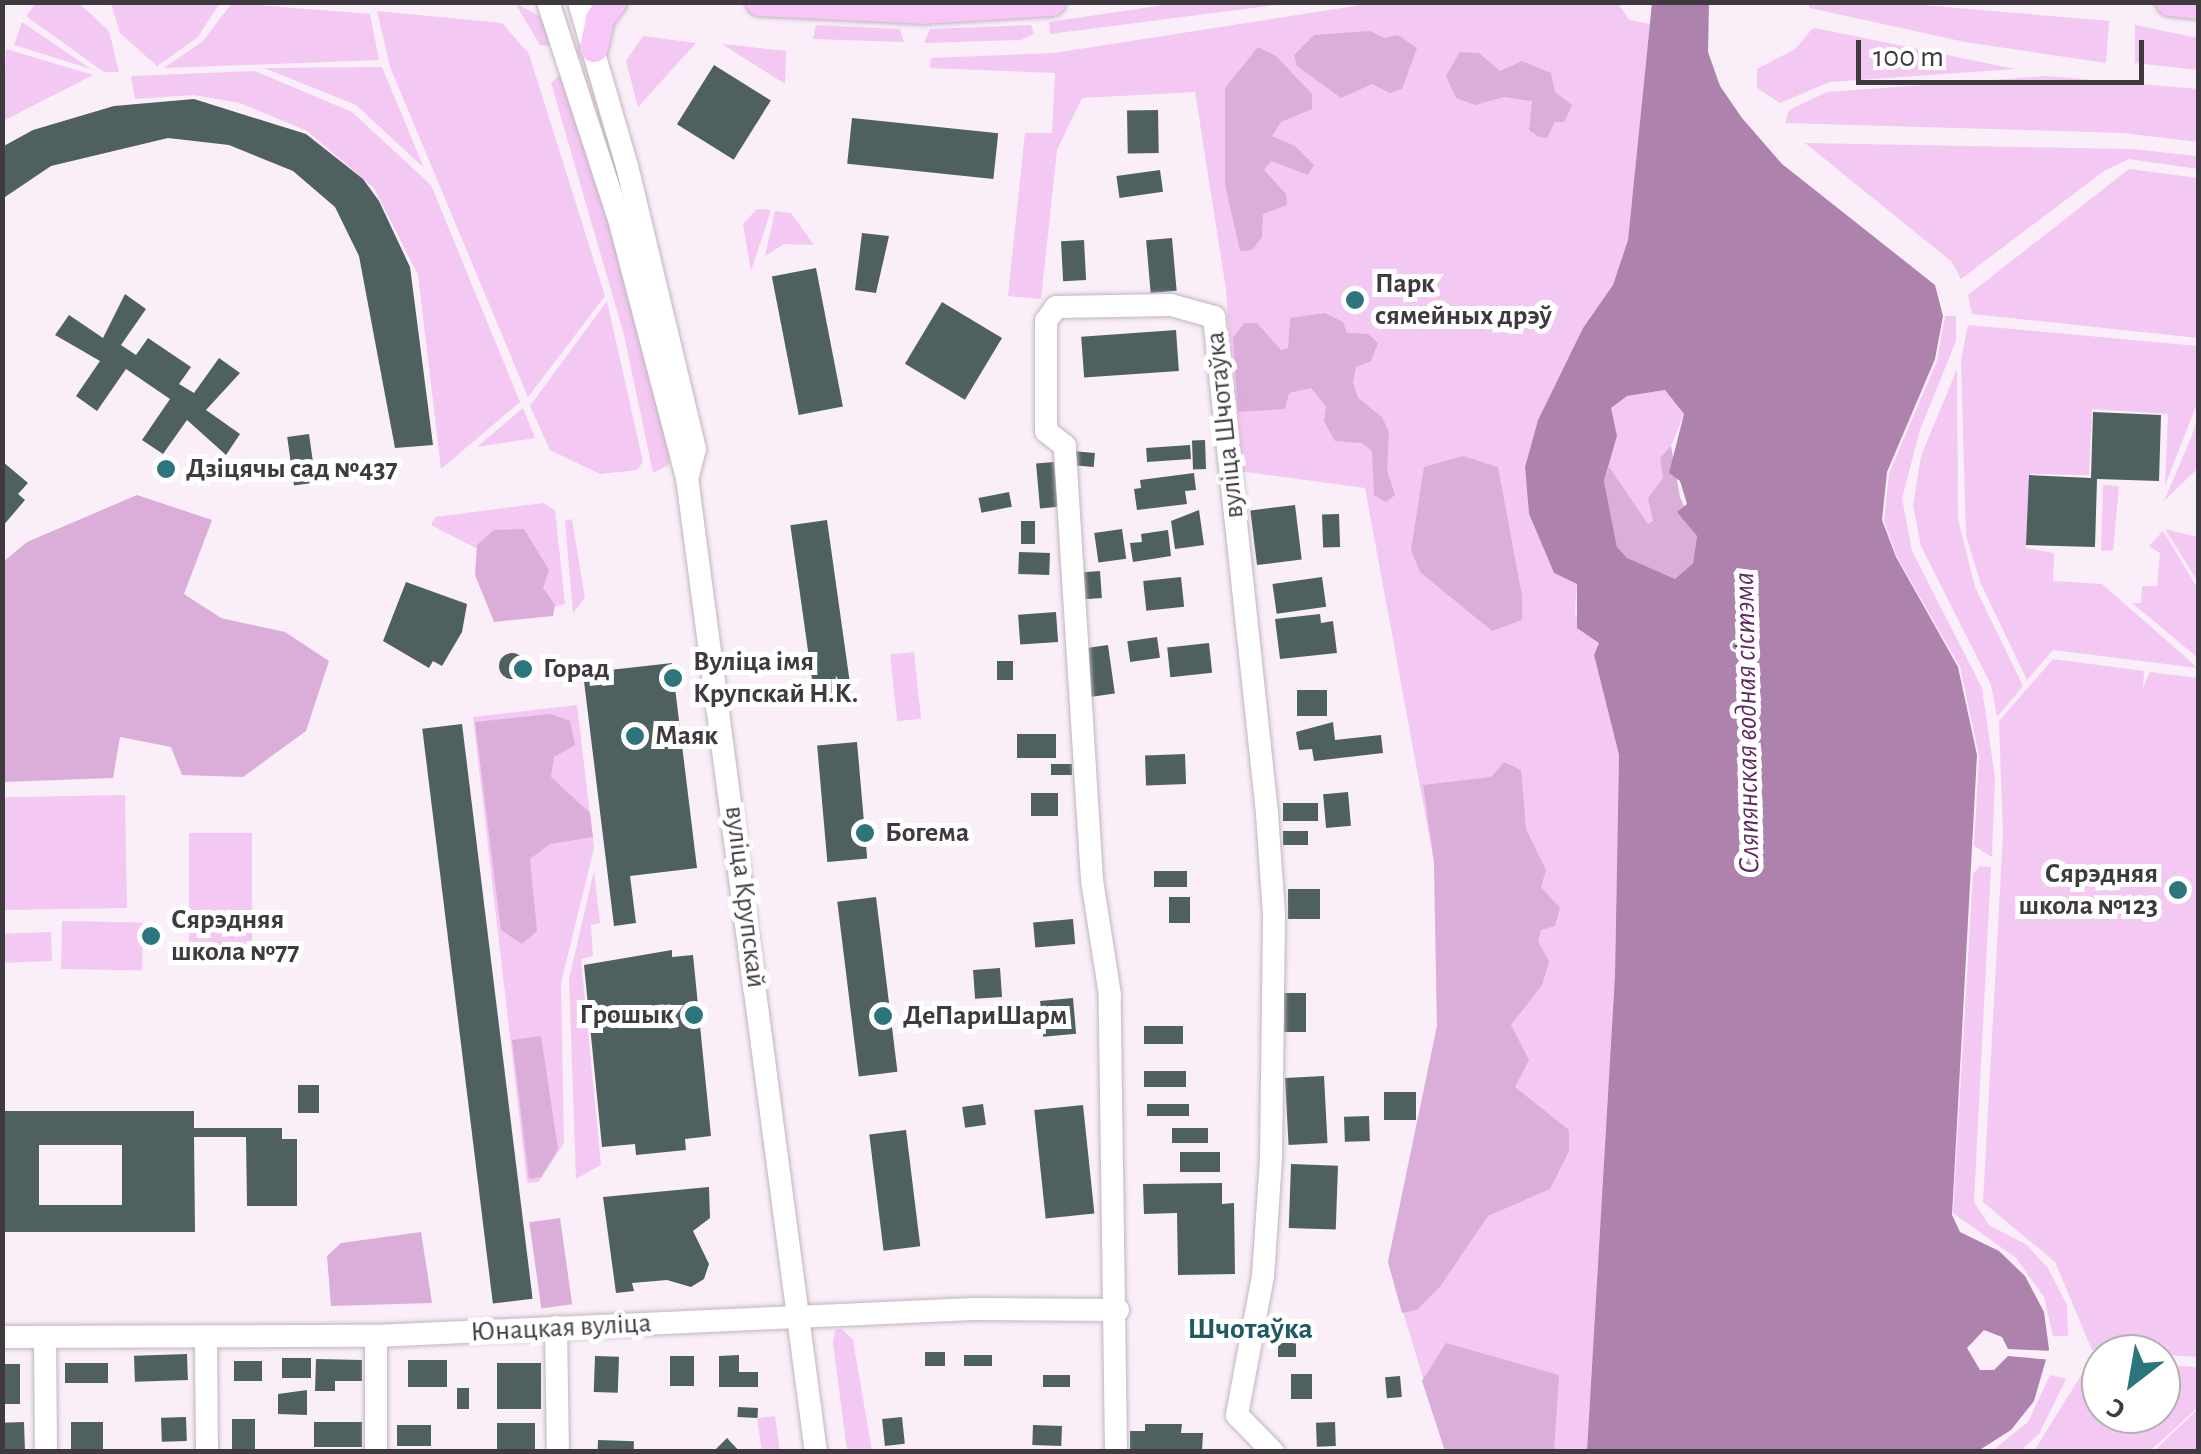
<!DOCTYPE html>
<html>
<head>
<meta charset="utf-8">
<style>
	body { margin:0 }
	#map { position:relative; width:2201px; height:1454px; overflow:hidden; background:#faeef9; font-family:"Alegreya Sans",sans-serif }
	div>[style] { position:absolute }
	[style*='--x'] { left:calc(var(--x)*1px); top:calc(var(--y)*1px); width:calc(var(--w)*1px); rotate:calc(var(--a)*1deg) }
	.green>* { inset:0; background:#f3c8f2; transform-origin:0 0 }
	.forest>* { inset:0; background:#dbaeda; transform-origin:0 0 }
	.water>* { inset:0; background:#ad82ac }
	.pier>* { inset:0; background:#faeef9 }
	.building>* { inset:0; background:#4f6061; transform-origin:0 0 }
	.round { border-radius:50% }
	.roads { filter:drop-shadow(0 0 2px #c1b5c0) drop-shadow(0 0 2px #c1b5c0) }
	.minor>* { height:22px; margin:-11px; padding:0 11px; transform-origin:11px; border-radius:11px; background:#fff }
	.major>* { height:28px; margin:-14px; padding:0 14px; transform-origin:14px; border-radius:14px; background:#f8c6f7 }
	.dots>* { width:28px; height:28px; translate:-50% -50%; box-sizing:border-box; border:5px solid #fff; border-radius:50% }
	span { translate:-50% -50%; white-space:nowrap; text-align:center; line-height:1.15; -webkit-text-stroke:10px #fff; paint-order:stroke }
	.poi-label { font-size:28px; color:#3f3a3f; font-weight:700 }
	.left { translate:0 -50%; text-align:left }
	.right { translate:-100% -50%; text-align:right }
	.street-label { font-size:28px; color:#3f3a3f }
	.water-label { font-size:30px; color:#602a60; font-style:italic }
	.neighbourhood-label { font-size:30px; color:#1f5a60; font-weight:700 }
	.frame { position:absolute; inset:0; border:5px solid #3f3a3f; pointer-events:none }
	.north { position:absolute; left:2081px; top:1334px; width:100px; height:100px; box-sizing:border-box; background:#fff; border:2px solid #b2b0b2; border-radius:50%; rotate:211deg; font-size:28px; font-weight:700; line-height:40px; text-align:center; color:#3f3a3f }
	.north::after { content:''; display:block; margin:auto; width:35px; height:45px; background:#2c757c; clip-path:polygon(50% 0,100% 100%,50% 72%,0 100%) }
	.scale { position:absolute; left:1856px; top:40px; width:288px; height:45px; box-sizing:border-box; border:5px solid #3f3a3f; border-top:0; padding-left:12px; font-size:30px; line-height:35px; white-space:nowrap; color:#3f3a3f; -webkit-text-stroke:8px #fff; paint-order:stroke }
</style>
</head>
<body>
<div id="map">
	<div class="green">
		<div style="clip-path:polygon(1547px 2px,1618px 3px,1629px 20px,1650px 24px,1628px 240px,1613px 285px,1583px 328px,1538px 420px,1525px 467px,1529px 515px,1554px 573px,1577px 584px,1575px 614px,1599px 643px,1594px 655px,1619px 755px,1615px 975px,1587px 1451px,1445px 1451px,1388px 1262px,1437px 1026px,1434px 862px,1365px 488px,1238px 471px,1226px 289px,1195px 92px,1082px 98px,1057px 150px,1041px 299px,1008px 296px,1025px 133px,1052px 133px,1055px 73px,930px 68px,931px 58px,1054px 53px,1374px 3px)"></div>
		<div style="clip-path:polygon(36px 3px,79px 3px,109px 31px,119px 72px,104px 72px,26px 16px)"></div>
		<div style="clip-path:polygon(111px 3px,111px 2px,220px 3px,197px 38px,157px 66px,120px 33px)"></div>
		<div style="clip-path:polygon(232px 3px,370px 14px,379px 60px,164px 68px,203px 41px)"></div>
		<div style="clip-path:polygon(515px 3px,539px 16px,558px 47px,540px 45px)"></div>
		<div style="clip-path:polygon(1178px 3px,1291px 3px,1050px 34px,1049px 22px)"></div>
		<div style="clip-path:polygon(1808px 3px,1899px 3px,2109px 21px,2106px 63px,1965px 42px,1810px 8px)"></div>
		<div style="clip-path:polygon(377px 11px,502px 23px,529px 54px,605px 296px,528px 397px,390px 67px)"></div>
		<div style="clip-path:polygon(22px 22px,91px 69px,14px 45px)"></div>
		<div style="clip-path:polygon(816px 25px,900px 29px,904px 42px,813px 39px)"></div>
		<div style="clip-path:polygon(1031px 25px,1034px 34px,1021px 40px,924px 43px,930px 29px)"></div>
		<div style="clip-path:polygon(2135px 25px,2198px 38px,2198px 70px,2135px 63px)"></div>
		<div style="clip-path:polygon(1813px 28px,1825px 30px,2015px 69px,1830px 82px,1780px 103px,1757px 88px,1757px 69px,1795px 49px)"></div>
		<div style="clip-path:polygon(643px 36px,696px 43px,638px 107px,626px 61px)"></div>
		<div style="clip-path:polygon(722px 44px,786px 51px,785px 84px)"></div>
		<div style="clip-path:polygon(6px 49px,93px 75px,3px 121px)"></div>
		<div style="clip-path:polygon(382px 67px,424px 168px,356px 105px,264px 68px)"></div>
		<div style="clip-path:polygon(566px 69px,670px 448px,669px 465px,653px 473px,624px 335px,551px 83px)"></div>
		<div style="clip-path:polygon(255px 71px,352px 112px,431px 185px,520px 402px,441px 469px,418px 275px,374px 188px,307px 131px,240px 103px,194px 95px,135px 99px,131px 76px)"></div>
		<div style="clip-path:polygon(2047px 76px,2198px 89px,2198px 142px,2123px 133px,1785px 123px,1789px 110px,1827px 92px)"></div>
		<div style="clip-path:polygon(1805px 143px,2131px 149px,2198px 156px,2198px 169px,2129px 159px,2104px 171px,1961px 279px,1952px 262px)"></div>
		<div style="clip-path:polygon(2129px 169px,2198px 178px,2198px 338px,1972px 314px,1968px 295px)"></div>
		<div style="clip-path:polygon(757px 209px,771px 210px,751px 271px,743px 224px)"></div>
		<div style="clip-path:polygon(775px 211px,791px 213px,814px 245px,784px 244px,765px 256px)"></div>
		<div style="clip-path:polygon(607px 301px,643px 462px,637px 470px,600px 474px,550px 450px,530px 406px)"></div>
		<div style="clip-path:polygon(1945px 316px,1956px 316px,1956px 341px,1920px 430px,1902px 498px,1912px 551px,1982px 688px,1995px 778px,1992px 857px,1974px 846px,1979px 756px,1960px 667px,1897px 557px,1884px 521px,1889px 473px,1937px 361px)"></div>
		<div style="clip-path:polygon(1968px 325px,2198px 346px,2198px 401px,2165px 485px,2168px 414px,2092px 409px,2089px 475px,2030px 474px,2026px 548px,2054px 553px,2053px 581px,2102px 584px,2198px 668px,2053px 650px,2027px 680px,1981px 584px,1966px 536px,1961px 360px)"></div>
		<div style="clip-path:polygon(1957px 369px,1958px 519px,1975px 587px,2023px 686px,1997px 717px,1991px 685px,1921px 546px,1913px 505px,1921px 456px)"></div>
		<div style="clip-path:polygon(1665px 390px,1684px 414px,1671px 446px,1685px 574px,1604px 481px,1617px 437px,1610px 408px,1627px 396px)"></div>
		<div style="clip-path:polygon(523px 408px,535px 438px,477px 447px)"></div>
		<div style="clip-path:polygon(2198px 417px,2198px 468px,2164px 501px,2191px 438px)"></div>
		<div style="clip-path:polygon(2103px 485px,2119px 486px,2113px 550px,2101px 551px)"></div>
		<div style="clip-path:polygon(543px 503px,555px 510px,565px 604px,503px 618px,478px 549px,431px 525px,435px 517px)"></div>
		<div style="clip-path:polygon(572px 519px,585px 598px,573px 613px,565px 521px)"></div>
		<div style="clip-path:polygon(2165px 529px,2198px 537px,2198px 582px)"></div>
		<div style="clip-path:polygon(2163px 531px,2198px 589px,2198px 658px,2132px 603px,2141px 603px,2142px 586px,2157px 586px,2160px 553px,2149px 546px)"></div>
		<div style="left:914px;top:652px;width:67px;height:24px;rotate:84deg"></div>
		<div style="clip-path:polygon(2053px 659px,2144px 671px,2143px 687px,2150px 672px,2198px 678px,2198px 1357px,2092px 1350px,2055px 1262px,1983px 1202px,2003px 835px,1999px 721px)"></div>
		<div style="clip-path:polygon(577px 705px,594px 848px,561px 983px,564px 1143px,539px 1182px,527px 1183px,473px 717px)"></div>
		<div style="left:125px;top:795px;width:113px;height:122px;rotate:89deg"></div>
		<div style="left:189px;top:833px;width:63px;height:126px"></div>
		<div style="clip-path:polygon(1980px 866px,1991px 867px,1974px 1202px,1989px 1225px,2027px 1245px,2048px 1268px,2067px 1305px,2068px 1336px,2053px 1336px,2044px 1297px,2016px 1258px,1953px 1213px,1973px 874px)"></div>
		<div style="clip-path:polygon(594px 871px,600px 923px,591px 925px,593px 956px,581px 959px,601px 1165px,576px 1179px,569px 979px)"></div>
		<div style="left:62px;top:921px;width:81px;height:48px;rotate:1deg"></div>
		<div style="left:51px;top:932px;width:29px;height:48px;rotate:88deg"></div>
		<div style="clip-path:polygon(842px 1329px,853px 1340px,872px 1451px,847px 1451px,833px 1343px,835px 1330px)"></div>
		<div style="clip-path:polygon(2090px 1361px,2101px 1362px,2101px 1414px,2161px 1414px,2161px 1365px,2198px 1367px,2198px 1407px,2150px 1451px,2034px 1451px)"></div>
		<div style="clip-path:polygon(2050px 1375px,2066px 1379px,2039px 1434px,2020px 1451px,1992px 1451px,2028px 1422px)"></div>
		<div style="clip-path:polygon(2198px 1409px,2198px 1451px,2154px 1451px)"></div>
		<div style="left:775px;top:1416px;width:35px;height:18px;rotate:82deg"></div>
	</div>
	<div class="forest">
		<div style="clip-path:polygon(1370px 31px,1384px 38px,1398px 35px,1417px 48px,1402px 89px,1390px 93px,1372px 84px,1341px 98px,1297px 66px,1294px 55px,1314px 35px)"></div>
		<div style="clip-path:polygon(1258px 47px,1276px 56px,1312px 94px,1312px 109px,1281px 122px,1272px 136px,1295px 146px,1314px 165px,1308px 175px,1271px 161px,1264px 170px,1286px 194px,1287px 205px,1263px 214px,1262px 237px,1252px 250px,1240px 251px,1225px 185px,1225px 88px)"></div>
		<div style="clip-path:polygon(1460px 52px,1479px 53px,1500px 71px,1522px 61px,1551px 73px,1555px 92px,1572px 105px,1564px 122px,1555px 122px,1547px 138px,1539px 137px,1529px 130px,1532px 101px,1504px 97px,1475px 105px,1456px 98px,1446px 76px)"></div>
		<div style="clip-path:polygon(1325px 313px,1343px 322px,1347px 333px,1368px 334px,1378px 343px,1371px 361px,1356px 367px,1353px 382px,1358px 398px,1382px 417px,1389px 432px,1387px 470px,1395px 495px,1386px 502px,1374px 495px,1372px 451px,1362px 443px,1335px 441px,1324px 421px,1326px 406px,1311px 388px,1289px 393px,1285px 409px,1238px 412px,1233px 338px,1244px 323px,1257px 323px,1281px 350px,1288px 348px,1290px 318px)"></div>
		<div style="clip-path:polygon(1671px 446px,1680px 497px,1697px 536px,1693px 563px,1675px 579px,1627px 559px,1617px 547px,1604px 481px,1609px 467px,1648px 524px,1653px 521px,1648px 498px,1663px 478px,1660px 458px)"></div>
		<div style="clip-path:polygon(1463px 456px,1498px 467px,1522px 596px,1522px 620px,1492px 631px,1420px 572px,1411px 550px,1424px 467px)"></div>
		<div style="clip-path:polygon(137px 495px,212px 520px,184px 594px,221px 618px,285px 632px,329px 661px,306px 731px,243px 777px,182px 775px,171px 747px,120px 737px,113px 778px,3px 782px,3px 562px,27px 542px)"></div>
		<div style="clip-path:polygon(524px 529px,549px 570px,543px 588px,555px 605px,553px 616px,494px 622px,475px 575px,477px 545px,494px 530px)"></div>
		<div style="clip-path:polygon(551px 714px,570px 721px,575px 745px,554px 757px,551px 777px,590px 813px,593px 837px,550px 844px,530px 859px,537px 931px,522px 944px,501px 930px,475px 722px)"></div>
		<div style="clip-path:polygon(1504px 762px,1521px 770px,1526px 829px,1546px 870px,1541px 887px,1560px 908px,1555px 926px,1541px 930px,1538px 941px,1549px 962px,1542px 985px,1511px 1025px,1529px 1060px,1515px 1087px,1569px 1130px,1569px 1151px,1550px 1189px,1488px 1216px,1439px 1288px,1417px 1310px,1402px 1313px,1388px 1262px,1437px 1026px,1434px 862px,1423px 785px,1491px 777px)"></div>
		<div style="clip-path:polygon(541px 1036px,558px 1149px,541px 1177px,529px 1179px,512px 1040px)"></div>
		<div style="left:560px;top:1218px;width:87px;height:31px;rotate:82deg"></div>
		<div style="clip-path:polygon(421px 1232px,432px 1303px,331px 1306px,327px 1256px,341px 1243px)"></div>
		<div style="clip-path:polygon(1446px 1343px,1559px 1375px,1554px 1451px,1445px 1451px,1422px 1381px)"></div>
	</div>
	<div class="water">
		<div style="clip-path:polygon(evenodd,1652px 3px,1709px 3px,1708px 52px,1720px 86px,1742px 118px,1782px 164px,1935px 285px,1943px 316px,1935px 359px,1887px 472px,1882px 520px,1896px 557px,1958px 667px,1977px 755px,1952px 1215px,1960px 1232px,1999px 1251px,2025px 1276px,2044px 1312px,2049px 1349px,2034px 1401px,2011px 1430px,1978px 1451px,1587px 1451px,1615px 975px,1619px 755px,1594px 655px,1599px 643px,1577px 628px,1577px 584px,1554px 573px,1529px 514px,1525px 467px,1538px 420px,1583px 328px,1613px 285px,1628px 240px,1652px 3px,1665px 390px,1684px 414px,1669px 473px,1680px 481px,1687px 504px,1677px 512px,1697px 536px,1693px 563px,1675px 579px,1627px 558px,1617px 547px,1604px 481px,1617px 436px,1611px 408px,1627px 396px,1665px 390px)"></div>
	</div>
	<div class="pier">
		<div style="clip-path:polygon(1984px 1330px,2002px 1337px,2008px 1349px,2053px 1351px,2052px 1360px,2008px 1356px,1994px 1370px,1980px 1370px,1967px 1348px)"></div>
	</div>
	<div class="building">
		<div style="left:714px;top:65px;width:67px;height:70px;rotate:32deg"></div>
		<div style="clip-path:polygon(194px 99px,306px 134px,363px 179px,379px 201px,410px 267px,433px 445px,395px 448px,359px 256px,335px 207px,293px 171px,229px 145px,168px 138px,51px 166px,2px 199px,2px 147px,33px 130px,114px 106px)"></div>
		<div style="left:1158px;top:110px;width:43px;height:31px;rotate:89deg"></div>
		<div style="left:852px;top:118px;width:147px;height:46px;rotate:6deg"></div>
		<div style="left:1160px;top:170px;width:22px;height:44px;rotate:82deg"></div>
		<div style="clip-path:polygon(862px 233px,889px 236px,876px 293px,855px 290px)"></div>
		<div style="left:1172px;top:238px;width:53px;height:26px;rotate:85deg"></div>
		<div style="left:1084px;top:240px;width:40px;height:23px;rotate:87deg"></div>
		<div style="left:816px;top:268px;width:141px;height:45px;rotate:79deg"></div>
		<div style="clip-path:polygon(125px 294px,146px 309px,121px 345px,136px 355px,148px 338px,191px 367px,179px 384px,194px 393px,219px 358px,240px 373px,206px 410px,240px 434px,226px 455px,187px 420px,163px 454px,142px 440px,170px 399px,126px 369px,97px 411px,76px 396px,100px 361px,55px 335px,69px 315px,103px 338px)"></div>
		<div style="left:942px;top:302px;width:70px;height:72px;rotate:31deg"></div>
		<div style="left:1176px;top:330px;width:41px;height:95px;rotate:86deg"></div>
		<div style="clip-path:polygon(2093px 412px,2161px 415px,2159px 481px,2097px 479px,2095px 547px,2026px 545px,2029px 475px,2091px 478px)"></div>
		<div style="left:309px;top:434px;width:49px;height:22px;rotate:82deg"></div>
		<div style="left:1205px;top:440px;width:29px;height:13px;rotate:88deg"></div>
		<div style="left:1190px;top:445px;width:14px;height:44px;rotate:86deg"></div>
		<div style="left:1071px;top:451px;width:24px;height:14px;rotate:5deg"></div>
		<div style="clip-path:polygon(2px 461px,28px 483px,18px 494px,25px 500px,2px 527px)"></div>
		<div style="left:1054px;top:462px;width:45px;height:18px;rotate:85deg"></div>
		<div style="clip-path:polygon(1194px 473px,1196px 490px,1185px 491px,1187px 504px,1137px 510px,1134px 489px,1141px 488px,1140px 480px)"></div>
		<div style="left:1009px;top:492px;width:15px;height:31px;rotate:79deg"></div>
		<div style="left:1295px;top:505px;width:55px;height:45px;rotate:83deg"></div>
		<div style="clip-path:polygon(1199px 510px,1204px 545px,1175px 549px,1171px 521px)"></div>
		<div style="left:1339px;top:514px;width:33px;height:17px;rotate:88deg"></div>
		<div style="left:827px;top:520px;width:176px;height:37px;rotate:82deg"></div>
		<div style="left:1021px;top:521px;width:14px;height:23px"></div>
		<div style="left:1122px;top:529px;width:30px;height:28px;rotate:82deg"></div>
		<div style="clip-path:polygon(1168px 530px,1171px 556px,1133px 562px,1130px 543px,1142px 542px,1141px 534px)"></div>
		<div style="left:1019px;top:552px;width:31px;height:22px;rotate:2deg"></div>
		<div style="left:1100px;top:571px;width:27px;height:21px;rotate:86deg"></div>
		<div style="left:1181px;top:577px;width:30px;height:38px;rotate:84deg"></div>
		<div style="left:1322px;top:577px;width:30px;height:50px;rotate:82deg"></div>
		<div style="clip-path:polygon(406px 582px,467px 604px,462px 632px,442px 666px,433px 661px,429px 668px,383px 641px)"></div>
		<div style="left:1056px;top:612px;width:30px;height:38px;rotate:86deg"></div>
		<div style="clip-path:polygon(1320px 614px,1321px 623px,1333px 621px,1337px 653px,1280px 659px,1275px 619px)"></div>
		<div style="left:1157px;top:637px;width:21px;height:30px;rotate:82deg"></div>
		<div style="left:1209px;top:643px;width:30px;height:42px;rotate:84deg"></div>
		<div style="left:1108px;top:645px;width:49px;height:27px;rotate:82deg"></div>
		<div class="round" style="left:499px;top:653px;width:26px;height:26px"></div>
		<div style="left:997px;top:661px;width:16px;height:19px"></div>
		<div style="clip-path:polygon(672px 663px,697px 868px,630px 876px,636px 923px,614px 926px,583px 673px)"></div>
		<div style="left:1297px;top:690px;width:30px;height:26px"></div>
		<div style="clip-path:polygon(1333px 722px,1335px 740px,1381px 735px,1383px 753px,1314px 761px,1312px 749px,1299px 750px,1296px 732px)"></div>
		<div style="left:462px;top:724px;width:579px;height:40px;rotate:83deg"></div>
		<div style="left:1056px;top:734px;width:24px;height:39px;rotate:90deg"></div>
		<div style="left:857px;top:742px;width:117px;height:40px;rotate:85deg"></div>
		<div style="left:1185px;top:754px;width:30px;height:40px;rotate:88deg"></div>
		<div style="left:1051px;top:764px;width:21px;height:11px"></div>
		<div style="left:1348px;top:792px;width:34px;height:25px;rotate:85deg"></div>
		<div style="left:1031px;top:793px;width:27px;height:23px"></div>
		<div style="left:1283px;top:803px;width:35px;height:18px"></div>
		<div style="left:1283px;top:831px;width:25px;height:14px"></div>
		<div style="left:1154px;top:871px;width:33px;height:16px"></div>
		<div style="left:1320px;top:889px;width:30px;height:32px;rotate:90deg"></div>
		<div style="left:876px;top:897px;width:176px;height:39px;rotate:83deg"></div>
		<div style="left:1169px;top:897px;width:21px;height:26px"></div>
		<div style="left:1073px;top:919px;width:25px;height:40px;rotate:85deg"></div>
		<div style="clip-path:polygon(672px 950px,672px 957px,693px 955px,711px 1136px,685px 1139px,686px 1150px,636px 1155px,635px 1144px,602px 1147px,584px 965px)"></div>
		<div style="left:1000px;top:968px;width:29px;height:27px;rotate:86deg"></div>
		<div style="left:1284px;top:993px;width:22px;height:39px"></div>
		<div style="left:1073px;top:998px;width:36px;height:33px;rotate:85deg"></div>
		<div style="left:1144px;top:1026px;width:39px;height:18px"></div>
		<div style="left:1186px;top:1071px;width:16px;height:42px;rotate:90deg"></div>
		<div style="left:1324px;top:1076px;width:67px;height:39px;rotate:87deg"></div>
		<div style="left:298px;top:1085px;width:21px;height:28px"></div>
		<div style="left:1384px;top:1092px;width:32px;height:28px"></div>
		<div style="left:983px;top:1104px;width:21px;height:21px;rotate:82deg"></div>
		<div style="left:1147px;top:1104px;width:42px;height:12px"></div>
		<div style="left:1083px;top:1105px;width:109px;height:49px;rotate:84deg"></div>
		<div style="clip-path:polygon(evenodd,3px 1111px,194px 1111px,194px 1128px,282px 1128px,282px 1139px,297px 1139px,297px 1206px,247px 1206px,246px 1137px,194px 1137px,195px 1232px,3px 1232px,3px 1111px,39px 1145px,122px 1145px,122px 1205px,39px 1205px,39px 1145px)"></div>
		<div style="left:1369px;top:1116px;width:25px;height:25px;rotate:88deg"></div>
		<div style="left:1172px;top:1128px;width:36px;height:15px"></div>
		<div style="left:906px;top:1130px;width:117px;height:37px;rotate:83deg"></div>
		<div style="left:1180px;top:1152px;width:40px;height:20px"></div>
		<div style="left:1291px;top:1164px;width:47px;height:64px;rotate:2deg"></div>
		<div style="clip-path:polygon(1222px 1183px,1222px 1204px,1234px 1203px,1235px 1274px,1178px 1275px,1177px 1213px,1144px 1214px,1143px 1184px)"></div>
		<div style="clip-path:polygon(709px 1187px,710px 1218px,693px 1231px,709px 1264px,704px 1279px,691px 1287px,667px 1280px,632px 1283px,634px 1291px,616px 1293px,603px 1197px)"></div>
		<div style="left:1278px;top:1342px;width:18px;height:15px"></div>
		<div style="left:925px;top:1352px;width:20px;height:14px"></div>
		<div style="left:187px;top:1354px;width:26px;height:53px;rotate:88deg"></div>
		<div style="clip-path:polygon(739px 1355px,739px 1372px,758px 1372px,758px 1387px,719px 1387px,719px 1356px)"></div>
		<div style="left:964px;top:1355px;width:28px;height:11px"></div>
		<div style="left:595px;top:1356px;width:24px;height:36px;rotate:2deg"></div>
		<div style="left:670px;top:1356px;width:24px;height:30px"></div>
		<div style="left:282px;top:1358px;width:29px;height:20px"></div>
		<div style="clip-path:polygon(316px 1359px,362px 1360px,362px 1381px,335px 1381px,335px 1391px,315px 1391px)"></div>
		<div style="left:408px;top:1360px;width:39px;height:27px"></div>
		<div style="left:234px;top:1361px;width:28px;height:20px"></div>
		<div style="left:65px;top:1363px;width:43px;height:20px"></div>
		<div style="left:497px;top:1363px;width:44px;height:46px"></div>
		<div style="left:2px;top:1364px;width:18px;height:40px"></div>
		<div style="left:1291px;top:1374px;width:21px;height:25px"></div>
		<div style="left:1043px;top:1375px;width:27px;height:12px"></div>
		<div style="left:1400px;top:1376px;width:21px;height:15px;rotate:85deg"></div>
		<div style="left:457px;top:1388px;width:12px;height:21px"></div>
		<div style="clip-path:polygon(307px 1390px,307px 1415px,278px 1414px,278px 1394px)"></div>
		<div style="left:738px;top:1407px;width:20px;height:10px;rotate:3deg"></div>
		<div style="left:186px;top:1417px;width:24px;height:25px;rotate:88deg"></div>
		<div style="left:902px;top:1417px;width:27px;height:20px;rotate:84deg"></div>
		<div style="left:255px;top:1419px;width:33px;height:23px;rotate:90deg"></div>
		<div style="left:24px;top:1422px;width:30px;height:22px;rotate:88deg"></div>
		<div style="left:71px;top:1422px;width:32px;height:30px"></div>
		<div style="left:314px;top:1422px;width:48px;height:25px"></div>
		<div style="left:1335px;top:1422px;width:24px;height:19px;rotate:88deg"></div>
		<div style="left:497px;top:1423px;width:38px;height:29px"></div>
		<div style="clip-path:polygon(1145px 1424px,1182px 1424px,1181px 1433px,1203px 1433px,1202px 1452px,1130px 1452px,1130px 1431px,1145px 1431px)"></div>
		<div style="left:397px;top:1425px;width:34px;height:21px"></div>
		<div style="left:1033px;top:1425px;width:29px;height:20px;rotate:2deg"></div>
		<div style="clip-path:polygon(727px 1438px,740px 1452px,713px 1452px)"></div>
		<div style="left:598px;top:1440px;width:36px;height:12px;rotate:2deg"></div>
	</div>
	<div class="roads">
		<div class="minor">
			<div style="--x:548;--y:2;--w:228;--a:71.9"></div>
			<div style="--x:619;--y:219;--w:268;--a:75.3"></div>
			<div style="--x:687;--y:478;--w:983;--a:82.46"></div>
			<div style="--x:579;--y:2;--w:171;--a:73.7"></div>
			<div style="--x:627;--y:166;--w:291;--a:76.5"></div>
			<div style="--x:695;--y:449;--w:30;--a:105"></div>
			<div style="--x:556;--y:1327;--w:125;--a:89.1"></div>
			<div style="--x:376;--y:1336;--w:116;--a:90"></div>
			<div style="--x:2;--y:1337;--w:374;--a:-0.2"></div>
			<div style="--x:376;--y:1336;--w:597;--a:-2.59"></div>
			<div style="--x:972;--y:1309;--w:146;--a:0.4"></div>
			<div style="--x:45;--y:1337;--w:115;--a:89.5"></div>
			<div style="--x:206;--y:1340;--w:112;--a:89.5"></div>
			<div style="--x:1116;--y:1452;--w:457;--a:-90.8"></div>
			<div style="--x:1110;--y:995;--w:116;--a:-98.9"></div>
			<div style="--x:1092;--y:880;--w:435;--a:-93.6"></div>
			<div style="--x:1065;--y:446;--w:24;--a:-142"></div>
			<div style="--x:1046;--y:431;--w:110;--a:-90"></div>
			<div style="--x:1046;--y:321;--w:17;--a:-54"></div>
			<div style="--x:1056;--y:307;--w:115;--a:-1"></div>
			<div style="--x:1171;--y:305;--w:45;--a:15.6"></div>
			<div style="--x:1214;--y:317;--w:500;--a:83.9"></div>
			<div style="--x:1267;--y:814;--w:101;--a:86"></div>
			<div style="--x:1274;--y:915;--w:244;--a:90.7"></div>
			<div style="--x:1271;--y:1159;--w:117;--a:93.9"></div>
			<div style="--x:1263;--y:1276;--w:141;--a:100.6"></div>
			<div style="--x:1237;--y:1415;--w:52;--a:45.8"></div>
		</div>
		<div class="major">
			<div style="--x:760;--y:2;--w:161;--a:2.8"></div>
			<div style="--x:921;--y:10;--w:131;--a:-3.5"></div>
			<div style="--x:2170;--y:2;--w:28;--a:6"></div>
			<div style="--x:594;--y:48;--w:30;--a:-78"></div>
			<div style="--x:600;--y:19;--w:21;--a:-53"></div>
		</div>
	</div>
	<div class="dots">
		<div style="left:1355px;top:300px;background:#2c757c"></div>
		<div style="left:166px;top:469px;background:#2c757c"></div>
		<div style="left:523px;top:669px;background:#2c757c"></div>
		<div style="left:673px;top:678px;background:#2c757c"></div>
		<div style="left:635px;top:736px;background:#2c757c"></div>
		<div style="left:865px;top:833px;background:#2c757c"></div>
		<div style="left:2178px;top:890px;background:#2c757c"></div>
		<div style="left:151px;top:936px;background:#2c757c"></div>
		<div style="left:694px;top:1015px;background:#2c757c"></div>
		<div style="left:883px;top:1016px;background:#2c757c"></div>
	</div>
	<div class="poi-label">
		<span class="left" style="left:1375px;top:300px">Парк<br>сямейных дрэў</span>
		<span class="left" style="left:186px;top:469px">Дзіцячы сад №437</span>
		<span class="left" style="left:693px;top:678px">Вуліца імя<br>Крупскай Н.К.</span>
		<span class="left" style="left:543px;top:669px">Горад</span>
		<span class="left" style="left:655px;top:736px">Маяк</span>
		<span class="left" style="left:885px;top:833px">Богема</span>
		<span class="right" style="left:2158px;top:890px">Сярэдняя<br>школа №123</span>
		<span class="left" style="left:171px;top:936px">Сярэдняя<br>школа №77</span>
		<span class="right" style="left:674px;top:1015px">Грошык</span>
		<span class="left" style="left:903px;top:1016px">ДеПариШарм</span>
	</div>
	<div class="street-label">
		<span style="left:1225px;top:425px;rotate:-96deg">вуліца Шчотаўка</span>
		<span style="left:745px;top:897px;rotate:83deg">вуліца Крупскай</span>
		<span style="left:561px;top:1328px;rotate:-3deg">Юнацкая вуліца</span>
	</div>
	<div class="water-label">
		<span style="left:1747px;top:723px;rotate:-91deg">Сляпянская водная сістэма</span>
	</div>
	<div class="neighbourhood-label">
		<span style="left:1250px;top:1329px">Шчотаўка</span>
	</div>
	<div class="frame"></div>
	<div class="north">С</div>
	<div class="scale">100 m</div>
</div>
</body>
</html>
